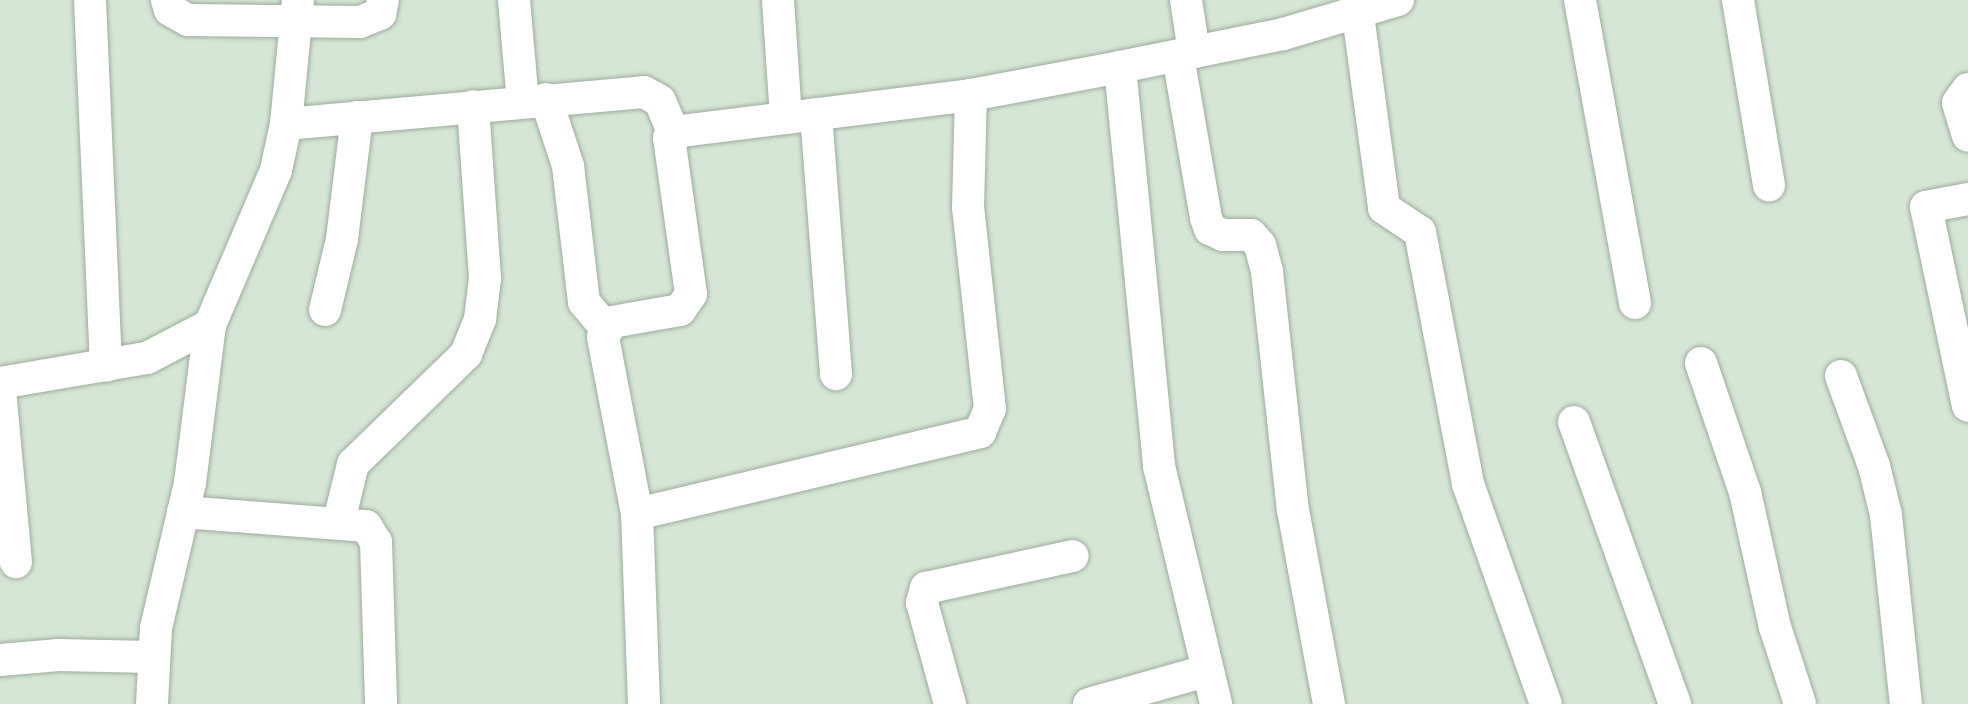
<!DOCTYPE html>
<html>
<head>
<meta charset="utf-8">
<style>
	body { margin:0 }
	#map { position:relative; width:1968px; height:704px; overflow:hidden; background:#d6e6d6; font-family:"Work Sans",sans-serif }
	div>[style] { position:absolute }
	[style*='--x'] { left:calc(var(--x)*1px); top:calc(var(--y)*1px); width:calc(var(--w)*1px); rotate:calc(var(--a)*1deg) }
	.roads { filter:drop-shadow(0 0 2px #9dac9d) drop-shadow(0 0 2px #9dac9d) }
	.minor>* { height:32px; margin:-16px; padding:0 16px; transform-origin:16px; border-radius:16px; background:#fff }
	span { translate:-50% -50%; white-space:nowrap; text-align:center; line-height:1.15; -webkit-text-stroke:7px #e3f3e3; paint-order:stroke }
</style>
</head>
<body>
<div id="map">
	<div class="roads">
		<div class="minor">
			<div style="--x:90;--y:0;--w:366;--a:87.5"></div>
			<div style="--x:167;--y:0;--w:10;--a:73"></div>
			<div style="--x:170;--y:10;--w:21;--a:29"></div>
			<div style="--x:188;--y:20;--w:172;--a:0.7"></div>
			<div style="--x:360;--y:22;--w:22;--a:-22"></div>
			<div style="--x:380;--y:14;--w:14;--a:-78"></div>
			<div style="--x:514;--y:0;--w:102;--a:85"></div>
			<div style="--x:778;--y:0;--w:118;--a:86.1"></div>
			<div style="--x:1186;--y:0;--w:53;--a:81.3"></div>
			<div style="--x:1356;--y:0;--w:210;--a:82.3"></div>
			<div style="--x:1384;--y:208;--w:43;--a:33.7"></div>
			<div style="--x:1420;--y:232;--w:257;--a:79.2"></div>
			<div style="--x:1468;--y:484;--w:233;--a:70.5"></div>
			<div style="--x:1580;--y:0;--w:308;--a:79.7"></div>
			<div style="--x:1738;--y:0;--w:188;--a:80.5"></div>
			<div style="--x:1178;--y:56;--w:164;--a:80.2"></div>
			<div style="--x:1206;--y:218;--w:12;--a:70"></div>
			<div style="--x:1210;--y:229;--w:14;--a:25"></div>
			<div style="--x:1223;--y:235;--w:28;--a:0"></div>
			<div style="--x:1251;--y:235;--w:13;--a:48"></div>
			<div style="--x:1260;--y:245;--w:28;--a:75"></div>
			<div style="--x:1267;--y:272;--w:239;--a:83.8"></div>
			<div style="--x:1293;--y:510;--w:197;--a:79.5"></div>
			<div style="--x:1120;--y:67;--w:401;--a:84.4"></div>
			<div style="--x:1159;--y:466;--w:245;--a:76.5"></div>
			<div style="--x:1968;--y:89;--w:17;--a:126"></div>
			<div style="--x:1958;--y:103;--w:34;--a:73"></div>
			<div style="--x:546;--y:99;--w:71;--a:71.8"></div>
			<div style="--x:568;--y:166;--w:137;--a:83.3"></div>
			<div style="--x:584;--y:302;--w:34;--a:50"></div>
			<div style="--x:816;--y:114;--w:261;--a:85.6"></div>
			<div style="--x:286;--y:124;--w:359;--a:-5.1"></div>
			<div style="--x:644;--y:92;--w:18;--a:29"></div>
			<div style="--x:660;--y:101;--w:36;--a:67"></div>
			<div style="--x:1968;--y:199;--w:43;--a:169.2"></div>
			<div style="--x:1926;--y:207;--w:203;--a:78.1"></div>
			<div style="--x:325;--y:310;--w:73;--a:-76.5"></div>
			<div style="--x:342;--y:239;--w:123;--a:-83"></div>
			<div style="--x:1701;--y:363;--w:136;--a:71.2"></div>
			<div style="--x:1745;--y:492;--w:138;--a:77.5"></div>
			<div style="--x:1775;--y:627;--w:81;--a:72"></div>
			<div style="--x:1841;--y:376;--w:96;--a:69.9"></div>
			<div style="--x:1874;--y:466;--w:50;--a:76.2"></div>
			<div style="--x:1886;--y:515;--w:190;--a:84"></div>
			<div style="--x:0;--y:383;--w:149;--a:-9.7"></div>
			<div style="--x:147;--y:358;--w:71;--a:-27.6"></div>
			<div style="--x:0;--y:390;--w:173;--a:84.7"></div>
			<div style="--x:1574;--y:422;--w:300;--a:70.3"></div>
			<div style="--x:183;--y:512;--w:184;--a:4.4"></div>
			<div style="--x:366;--y:526;--w:19;--a:58"></div>
			<div style="--x:376;--y:542;--w:162;--a:88.2"></div>
			<div style="--x:637;--y:514;--w:353;--a:-13.4"></div>
			<div style="--x:980;--y:432;--w:25;--a:-67"></div>
			<div style="--x:990;--y:409;--w:202;--a:-96.2"></div>
			<div style="--x:968;--y:208;--w:113;--a:-88.5"></div>
			<div style="--x:339;--y:521;--w:59;--a:-76.2"></div>
			<div style="--x:353;--y:464;--w:158;--a:-44.2"></div>
			<div style="--x:466;--y:354;--w:38;--a:-68"></div>
			<div style="--x:480;--y:319;--w:41;--a:-83"></div>
			<div style="--x:485;--y:278;--w:172;--a:-94"></div>
			<div style="--x:0;--y:660;--w:59;--a:-4.8"></div>
			<div style="--x:59;--y:655;--w:94;--a:1.2"></div>
			<div style="--x:152;--y:704;--w:76;--a:-87"></div>
			<div style="--x:156;--y:628;--w:149;--a:-76.8"></div>
			<div style="--x:190;--y:483;--w:159;--a:-82.8"></div>
			<div style="--x:210;--y:325;--w:168;--a:-66.9"></div>
			<div style="--x:276;--y:170;--w:47;--a:-77.7"></div>
			<div style="--x:286;--y:124;--w:125;--a:-84.5"></div>
			<div style="--x:644;--y:704;--w:190;--a:-92.1"></div>
			<div style="--x:637;--y:514;--w:180;--a:-100.9"></div>
			<div style="--x:603;--y:337;--w:17;--a:-59"></div>
			<div style="--x:612;--y:322;--w:69;--a:-10"></div>
			<div style="--x:680;--y:310;--w:19;--a:-55"></div>
			<div style="--x:691;--y:294;--w:158;--a:-98"></div>
			<div style="--x:669;--y:138;--w:15;--a:-28"></div>
			<div style="--x:682;--y:131;--w:291;--a:-7.1"></div>
			<div style="--x:971;--y:95;--w:152;--a:-10.6"></div>
			<div style="--x:1120;--y:67;--w:166;--a:-11.4"></div>
			<div style="--x:1283;--y:34;--w:120;--a:-16.5"></div>
			<div style="--x:950;--y:704;--w:105;--a:-105.5"></div>
			<div style="--x:922;--y:603;--w:16;--a:-75"></div>
			<div style="--x:926;--y:588;--w:150;--a:-12.3"></div>
			<div style="--x:1089;--y:704;--w:122;--a:-15.8"></div>
		</div>
	</div>
</div>
</body>
</html>
